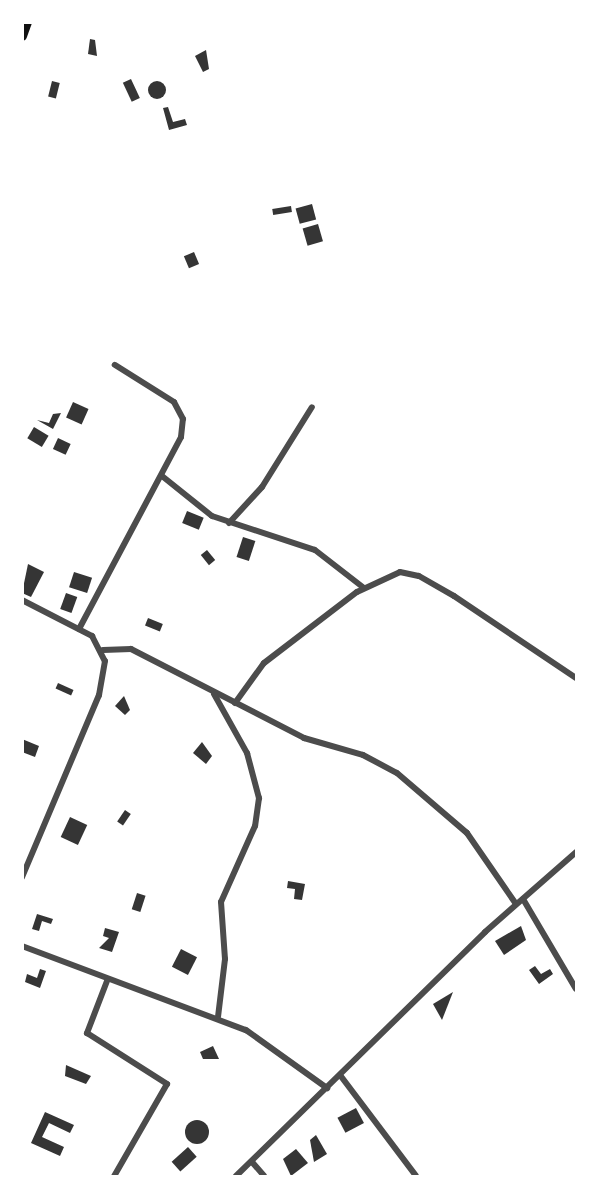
<!DOCTYPE html>
<html>
<head>
<meta charset="utf-8">
<style>
	body { margin:0 }
	#map { position:relative; width:599px; height:1199px; overflow:hidden; background:#fff; font-family:"Work Sans",sans-serif }
	div>[style] { position:absolute }
	[style*='--x'] { left:calc(var(--x)*1px); top:calc(var(--y)*1px); width:calc(var(--w)*1px); rotate:calc(var(--a)*1deg) }
	.building>* { inset:0; background:#353535; transform-origin:0 0 }
	.round { border-radius:50% }
	.minor>* { height:6px; margin:-3px; padding:0 3px; transform-origin:3px; border-radius:3px; background:#4c4c4c }
	.trunk>* { height:10px; margin:-5px; padding:0 5px; transform-origin:5px; border-radius:5px; background:#111 }
	span { translate:-50% -50%; white-space:nowrap; text-align:center; line-height:1.15; -webkit-text-stroke:4.5px #fff; paint-order:stroke }
	.frame { position:absolute; inset:0; border:24px solid #fff; pointer-events:none }
</style>
</head>
<body>
<div id="map">
	<div class="building">
		<div style="clip-path:polygon(90px 39px,95px 40px,97px 56px,88px 54px)"></div>
		<div style="clip-path:polygon(206px 50px,209px 69px,203px 72px,195px 56px)"></div>
		<div style="left:131px;top:79px;width:21px;height:9px;rotate:65deg"></div>
		<div class="round" style="left:148px;top:81px;width:18px;height:18px"></div>
		<div style="left:52px;top:81px;width:8px;height:16px;rotate:14deg"></div>
		<div style="clip-path:polygon(168px 107px,173px 122px,185px 119px,187px 125px,169px 130px,163px 108px)"></div>
		<div style="left:312px;top:204px;width:16px;height:17px;rotate:75deg"></div>
		<div style="left:291px;top:206px;width:6px;height:19px;rotate:81deg"></div>
		<div style="left:318px;top:224px;width:18px;height:16px;rotate:74deg"></div>
		<div style="left:194px;top:252px;width:13px;height:11px;rotate:67deg"></div>
		<div style="left:73px;top:402px;width:17px;height:17px;rotate:24deg"></div>
		<div style="clip-path:polygon(61px 413px,53px 429px,37px 420px,49px 423px,53px 414px)"></div>
		<div style="left:34px;top:427px;width:17px;height:13px;rotate:31deg"></div>
		<div style="left:58px;top:438px;width:14px;height:12px;rotate:25deg"></div>
		<div style="left:187px;top:511px;width:18px;height:13px;rotate:22deg"></div>
		<div style="left:243px;top:537px;width:13px;height:21px;rotate:18deg"></div>
		<div style="left:207px;top:550px;width:13px;height:8px;rotate:51deg"></div>
		<div style="clip-path:polygon(28px 564px,44px 572px,31px 597px,22px 593px)"></div>
		<div style="left:74px;top:572px;width:19px;height:16px;rotate:18deg"></div>
		<div style="left:66px;top:593px;width:12px;height:17px;rotate:20deg"></div>
		<div style="left:148px;top:618px;width:16px;height:8px;rotate:22deg"></div>
		<div style="left:58px;top:683px;width:17px;height:6px;rotate:24deg"></div>
		<div style="clip-path:polygon(124px 696px,130px 710px,125px 715px,115px 706px)"></div>
		<div style="clip-path:polygon(22px 739px,39px 746px,35px 757px,22px 752px)"></div>
		<div style="clip-path:polygon(202px 742px,212px 756px,206px 764px,193px 753px)"></div>
		<div style="left:125px;top:810px;width:7px;height:14px;rotate:34deg"></div>
		<div style="left:70px;top:817px;width:19px;height:22px;rotate:25deg"></div>
		<div style="clip-path:polygon(288px 881px,305px 884px,302px 900px,294px 899px,295px 889px,287px 888px)"></div>
		<div style="left:137px;top:893px;width:9px;height:17px;rotate:18deg"></div>
		<div style="clip-path:polygon(37px 914px,53px 919px,51px 924px,42px 921px,39px 931px,32px 929px)"></div>
		<div style="clip-path:polygon(521px 926px,526px 940px,504px 955px,495px 941px)"></div>
		<div style="clip-path:polygon(105px 928px,119px 932px,112px 952px,99px 948px,109px 938px,103px 936px)"></div>
		<div style="left:181px;top:949px;width:18px;height:20px;rotate:27deg"></div>
		<div style="clip-path:polygon(535px 966px,541px 974px,550px 969px,553px 974px,539px 984px,529px 970px)"></div>
		<div style="clip-path:polygon(40px 969px,46px 971px,40px 988px,25px 982px,27px 974px,37px 978px)"></div>
		<div style="clip-path:polygon(453px 992px,442px 1020px,433px 1004px)"></div>
		<div style="clip-path:polygon(213px 1046px,219px 1059px,203px 1059px,200px 1052px)"></div>
		<div style="clip-path:polygon(66px 1065px,91px 1076px,86px 1084px,65px 1076px)"></div>
		<div style="left:356px;top:1108px;width:17px;height:21px;rotate:62deg"></div>
		<div style="clip-path:polygon(45px 1112px,74px 1125px,70px 1133px,49px 1123px,42px 1137px,64px 1147px,60px 1156px,31px 1143px)"></div>
		<div class="round" style="left:185px;top:1120px;width:24px;height:24px"></div>
		<div style="clip-path:polygon(316px 1135px,327px 1154px,314px 1162px,310px 1140px)"></div>
		<div style="left:188px;top:1147px;width:13px;height:22px;rotate:48deg"></div>
		<div style="clip-path:polygon(296px 1149px,308px 1163px,291px 1176px,283px 1159px)"></div>
	</div>
	<div class="minor">
		<div style="--x:162;--y:476;--w:64;--a:38.7"></div>
		<div style="--x:212;--y:516;--w:108;--a:18.3"></div>
		<div style="--x:315;--y:550;--w:62;--a:37.8"></div>
		<div style="--x:229;--y:523;--w:49;--a:-47.5"></div>
		<div style="--x:262;--y:487;--w:94;--a:-58"></div>
		<div style="--x:22;--y:600;--w:79;--a:27.2"></div>
		<div style="--x:92;--y:636;--w:28;--a:63"></div>
		<div style="--x:105;--y:661;--w:35;--a:100"></div>
		<div style="--x:99;--y:695;--w:198;--a:112.9"></div>
		<div style="--x:79;--y:629;--w:217;--a:-62"></div>
		<div style="--x:181;--y:437;--w:18;--a:-84"></div>
		<div style="--x:183;--y:419;--w:19;--a:-118"></div>
		<div style="--x:174;--y:402;--w:70;--a:-147.9"></div>
		<div style="--x:103;--y:650;--w:28;--a:-2"></div>
		<div style="--x:131;--y:649;--w:195;--a:27.2"></div>
		<div style="--x:304;--y:738;--w:61;--a:16.1"></div>
		<div style="--x:363;--y:755;--w:38;--a:28"></div>
		<div style="--x:397;--y:773;--w:92;--a:40.6"></div>
		<div style="--x:467;--y:833;--w:86;--a:55.4"></div>
		<div style="--x:214;--y:694;--w:68;--a:60.8"></div>
		<div style="--x:247;--y:753;--w:47;--a:75.1"></div>
		<div style="--x:259;--y:798;--w:28;--a:98"></div>
		<div style="--x:255;--y:826;--w:83;--a:114.1"></div>
		<div style="--x:221;--y:902;--w:57;--a:86"></div>
		<div style="--x:225;--y:959;--w:58;--a:96.9"></div>
		<div style="--x:235;--y:703;--w:49;--a:-54.1"></div>
		<div style="--x:264;--y:663;--w:117;--a:-37.4"></div>
		<div style="--x:357;--y:592;--w:47;--a:-24.9"></div>
		<div style="--x:400;--y:572;--w:19;--a:12"></div>
		<div style="--x:419;--y:576;--w:40;--a:29.7"></div>
		<div style="--x:454;--y:596;--w:147;--a:33.9"></div>
		<div style="--x:523;--y:899;--w:104;--a:59.5"></div>
		<div style="--x:22;--y:946;--w:239;--a:20.6"></div>
		<div style="--x:246;--y:1030;--w:100;--a:35.6"></div>
		<div style="--x:107;--y:981;--w:56;--a:111"></div>
		<div style="--x:87;--y:1033;--w:95;--a:32.5"></div>
		<div style="--x:167;--y:1084;--w:106;--a:119.9"></div>
		<div style="--x:340;--y:1075;--w:126;--a:53"></div>
		<div style="--x:252;--y:1162;--w:18;--a:49"></div>
		<div style="--x:236;--y:1176;--w:349;--a:-44.4"></div>
		<div style="--x:485;--y:932;--w:121;--a:-41.3"></div>
	</div>
	<div class="trunk">
		<div style="--x:22;--y:36;--w:15;--a:-70"></div>
	</div>
	<div class="frame"></div>
</div>
</body>
</html>
